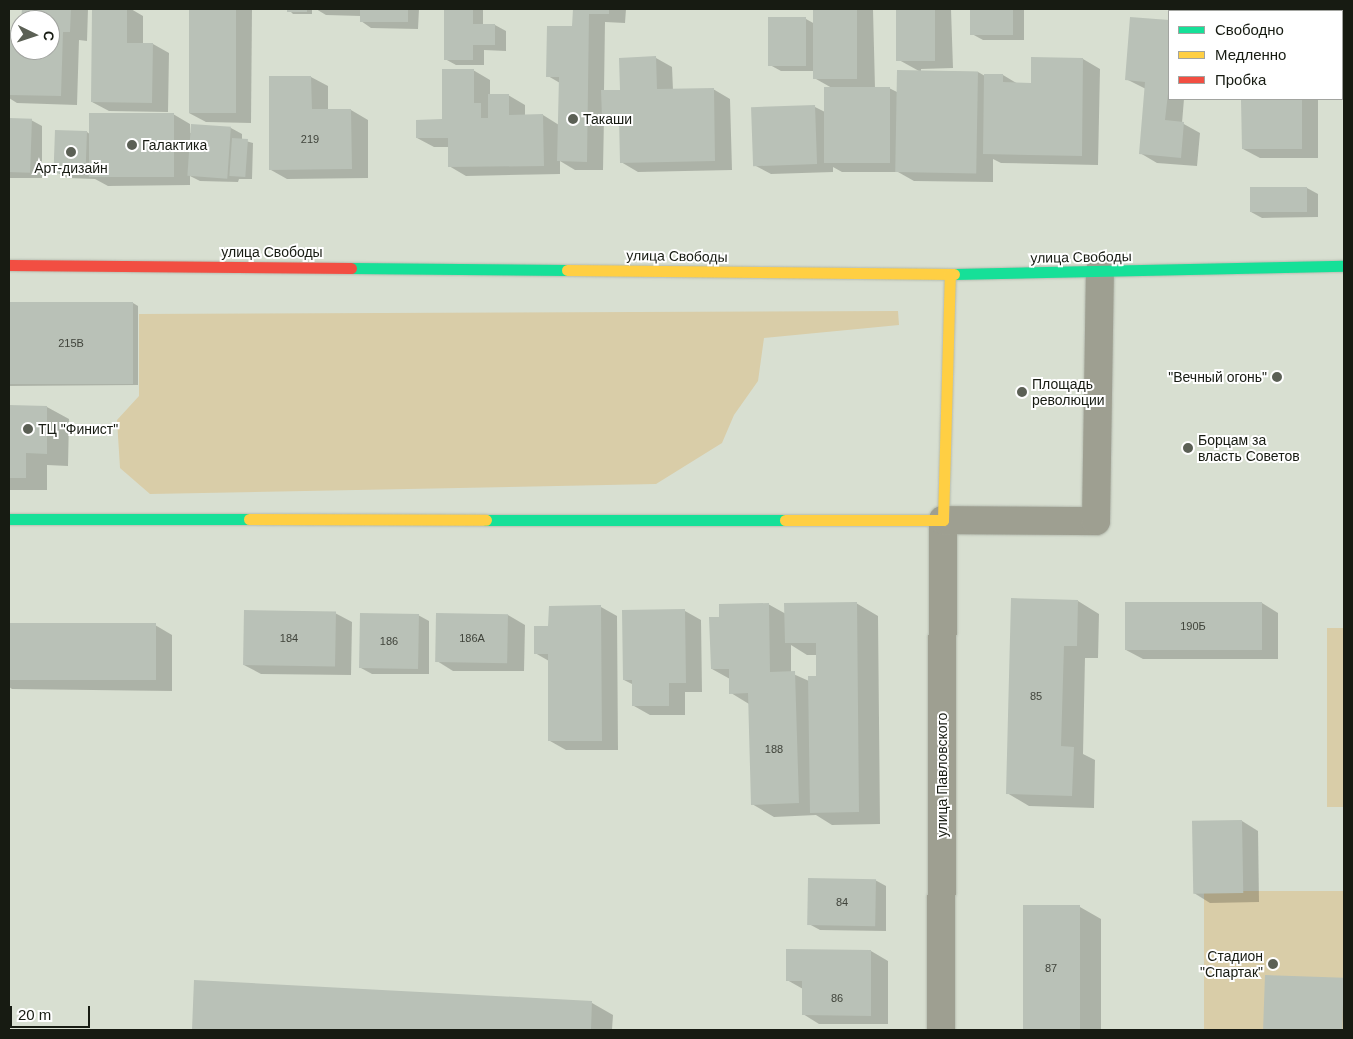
<!DOCTYPE html>
<html>
<head>
<meta charset="utf-8">
<style>
	body { margin:0 }
	#map { position:relative; width:1353px; height:1039px; overflow:hidden; background:#d8dfd1; font-family:Arial,sans-serif }
	div>[style] { position:absolute }
	[style*='--x'] { left:calc(var(--x)*1px); top:calc(var(--y)*1px); width:calc(var(--w)*1px); rotate:calc(var(--a)*1deg) }
	.green>* { inset:0; background:#d9cda8; transform-origin:0 0 }
	.shadow>* { inset:0; background:#0003; transform-origin:0 0 }
	.building>* { inset:0; background:#b9c1b7; transform-origin:0 0 }
	.roads { filter:drop-shadow(0 0 1px #b5bbaf) drop-shadow(0 0 1px #b5bbaf) }
	.street>* { height:28px; margin:-14px; padding:0 14px; transform-origin:14px; border-radius:14px; background:#9e9f91 }
	.fast>* { height:11px; margin:-5.5px; padding:0 5.5px; transform-origin:5.5px; border-radius:5.5px; background:#16e098 }
	.slow>* { height:11px; margin:-5.5px; padding:0 5.5px; transform-origin:5.5px; border-radius:5.5px; background:#ffcf43 }
	.jam>* { height:11px; margin:-5.5px; padding:0 5.5px; transform-origin:5.5px; border-radius:5.5px; background:#f24e42 }
	.dots>* { width:14px; height:14px; translate:-50% -50%; box-sizing:border-box; border:2px solid #fff; border-radius:50% }
	span { translate:-50% -50%; white-space:nowrap; text-align:center; line-height:1.15; -webkit-text-stroke:4px #fff; paint-order:stroke }
	.number-label { font-size:11px; color:#40443b }
	.number-label span { -webkit-text-stroke-width:0 }
	.poi-label { font-size:14px; color:#171b12 }
	.left { translate:0 -50%; text-align:left }
	.right { translate:-100% -50%; text-align:right }
	.street-label { font-size:14px; color:#171b12 }
	.frame { position:absolute; inset:0; border:10px solid #171b12; pointer-events:none }
	.legend { position:absolute; left:1168px; top:10px; width:175px; height:90px; box-sizing:border-box; background:#fff; border:1px solid #a2a4a0; margin:0; padding:6px 9px; list-style:none; font-size:15px; color:#171b12 }
	.legend li { display:flex; align-items:center; gap:10px; height:25px }
	.legend b { width:25px; border:1px solid #a2a4a0 }
	.north { position:absolute; left:10px; top:10px; width:50px; height:50px; box-sizing:border-box; background:#fff; border:1px solid #a2a4a0; border-radius:50%; rotate:94deg; font-size:14px; font-weight:700; line-height:20px; text-align:center; color:#171b12 }
	.north::after { content:''; display:block; margin:auto; width:18px; height:22px; background:#5b6055; clip-path:polygon(50% 0,100% 100%,50% 72%,0 100%) }
	.scale { position:absolute; left:10px; top:1006px; width:80px; height:22px; box-sizing:border-box; border:2px solid #171b12; border-top:0; padding-left:6px; font-size:15px; line-height:18px; white-space:nowrap; color:#171b12; -webkit-text-stroke:4px #fff; paint-order:stroke }
</style>
</head>
<body>
<div id="map">
	<div class="green">
		<div style="clip-path:polygon(898px 311px,899px 325px,764px 338px,758px 381px,734px 415px,722px 443px,656px 484px,150px 494px,120px 468px,117px 420px,139px 396px,139px 314px)"></div>
		<div style="left:1327px;top:628px;width:17px;height:179px"></div>
		<div style="left:1344px;top:891px;width:139px;height:140px;rotate:90deg"></div>
	</div>
	<div class="shadow">
		<div style="clip-path:polygon(23px 9px,88px 9px,87px 41px,79px 40px,77px 105px,17px 103px,9px 98px,9px 31px,20px 32px,20px 50px,50px 50px,50px 20px,23px 20px)"></div>
		<div style="clip-path:polygon(93px 9px,131px 9px,143px 16px,143px 44px,153px 44px,169px 53px,168px 112px,109px 111px,92px 102px)"></div>
		<div style="clip-path:polygon(190px 9px,252px 9px,251px 123px,206px 122px,189px 113px)"></div>
		<div style="clip-path:polygon(288px 9px,312px 9px,312px 14px,293px 14px)"></div>
		<div style="clip-path:polygon(316px 9px,419px 9px,418px 29px,371px 28px,361px 21px,361px 16px,326px 15px)"></div>
		<div style="clip-path:polygon(445px 9px,483px 9px,483px 25px,495px 25px,506px 31px,506px 51px,484px 50px,484px 65px,456px 65px,445px 59px)"></div>
		<div style="clip-path:polygon(574px 9px,626px 9px,625px 23px,605px 22px,604px 91px,621px 91px,656px 58px,672px 67px,673px 90px,713px 89px,730px 99px,732px 170px,638px 172px,621px 162px,620px 127px,604px 117px,603px 170px,575px 170px,560px 161px,560px 174px,466px 176px,449px 166px,449px 147px,434px 147px,417px 138px,444px 120px,473px 70px,490px 80px,490px 95px,508px 95px,525px 105px,525px 116px,543px 115px,559px 125px,560px 83px,548px 76px,574px 27px)"></div>
		<div style="clip-path:polygon(814px 9px,873px 9px,875px 88px,889px 88px,899px 93px,919px 71px,899px 60px,897px 9px,951px 9px,953px 68px,921px 69px,921px 71px,978px 72px,985px 76px,1003px 75px,1018px 84px,1032px 84px,1033px 59px,1083px 59px,1100px 69px,1098px 165px,1001px 163px,993px 159px,993px 182px,914px 181px,898px 172px,842px 172px,833px 167px,833px 172px,771px 174px,754px 165px,753px 109px,815px 107px,825px 112px,832px 88px,816px 79px,816px 71px,781px 71px,770px 65px,806px 19px,815px 24px)"></div>
		<div style="clip-path:polygon(971px 9px,1024px 9px,1024px 40px,983px 40px,972px 34px)"></div>
		<div style="left:1254px;top:9px;width:69px;height:2px"></div>
		<div style="clip-path:polygon(1132px 18px,1169px 22px,1169px 99px,1184px 99px,1182px 123px,1200px 133px,1197px 166px,1157px 163px,1140px 153px,1146px 89px,1126px 79px)"></div>
		<div style="clip-path:polygon(270px 77px,311px 77px,328px 86px,328px 111px,351px 110px,368px 120px,368px 178px,287px 179px,271px 170px)"></div>
		<div style="clip-path:polygon(1275px 99px,1318px 99px,1318px 158px,1260px 158px,1243px 149px)"></div>
		<div style="clip-path:polygon(173px 114px,190px 124px,190px 133px,192px 133px,192px 125px,231px 128px,242px 134px,242px 140px,253px 143px,252px 179px,239px 179px,238px 182px,200px 181px,190px 176px,190px 185px,108px 186px,95px 179px,67px 178px,56px 172px,87px 132px,91px 135px)"></div>
		<div style="clip-path:polygon(9px 120px,31px 120px,42px 126px,42px 178px,9px 178px)"></div>
		<div style="clip-path:polygon(1307px 188px,1318px 194px,1318px 217px,1262px 218px,1251px 212px)"></div>
		<div style="clip-path:polygon(9px 303px,133px 303px,138px 306px,138px 385px,9px 386px)"></div>
		<div style="clip-path:polygon(9px 407px,47px 407px,69px 419px,68px 466px,47px 465px,47px 490px,9px 490px)"></div>
		<div style="clip-path:polygon(1078px 601px,1099px 614px,1098px 658px,1085px 658px,1083px 754px,1095px 760px,1094px 808px,1029px 806px,1007px 793px)"></div>
		<div style="clip-path:polygon(evenodd,856px 603px,878px 616px,880px 824px,832px 825px,816px 815px,774px 817px,752px 804px,749px 704px,731px 693px,730px 679px,712px 669px,720px 618px,768px 604px,786px 614px,856px 603px,791px 645px,807px 655px,817px 655px,818px 677px,809px 681px,791px 673px,791px 645px)"></div>
		<div style="clip-path:polygon(1262px 603px,1278px 613px,1278px 659px,1143px 659px,1126px 650px)"></div>
		<div style="clip-path:polygon(601px 607px,617px 616px,618px 750px,566px 750px,550px 741px,549px 661px,535px 653px,550px 627px)"></div>
		<div style="clip-path:polygon(685px 611px,701px 620px,702px 692px,685px 692px,685px 715px,650px 715px,634px 706px,634px 685px,624px 680px)"></div>
		<div style="clip-path:polygon(335px 613px,352px 622px,351px 675px,261px 674px,244px 665px)"></div>
		<div style="clip-path:polygon(437px 614px,508px 615px,525px 625px,524px 671px,453px 671px,437px 661px)"></div>
		<div style="clip-path:polygon(418px 615px,429px 621px,429px 674px,372px 674px,361px 668px)"></div>
		<div style="clip-path:polygon(9px 624px,155px 625px,172px 635px,172px 691px,12px 689px,9px 687px)"></div>
		<div style="clip-path:polygon(1242px 821px,1258px 831px,1259px 902px,1210px 903px,1194px 893px)"></div>
		<div style="clip-path:polygon(875px 880px,886px 886px,886px 931px,820px 930px,809px 924px)"></div>
		<div style="clip-path:polygon(1024px 906px,1080px 907px,1101px 919px,1101px 1030px,1024px 1030px)"></div>
		<div style="clip-path:polygon(787px 951px,871px 951px,888px 961px,888px 1024px,819px 1024px,803px 1014px,803px 989px,787px 980px)"></div>
		<div style="left:1266px;top:976px;width:78px;height:54px;rotate:2deg"></div>
		<div style="clip-path:polygon(195px 982px,592px 1003px,613px 1015px,612px 1030px,193px 1030px)"></div>
	</div>
	<div class="building">
		<div style="clip-path:polygon(22px 9px,71px 9px,70px 32px,63px 32px,61px 96px,9px 95px,9px 30px,20px 30px,20px 50px,50px 50px,50px 20px,21px 20px)"></div>
		<div style="clip-path:polygon(92px 9px,127px 9px,127px 43px,153px 43px,152px 103px,91px 102px)"></div>
		<div style="left:189px;top:9px;width:47px;height:104px"></div>
		<div style="left:287px;top:9px;width:20px;height:3px"></div>
		<div style="left:360px;top:9px;width:48px;height:13px"></div>
		<div style="clip-path:polygon(444px 9px,473px 9px,473px 24px,495px 24px,495px 45px,473px 45px,473px 60px,444px 60px)"></div>
		<div style="clip-path:polygon(573px 9px,609px 9px,609px 14px,589px 14px,587px 162px,557px 161px,559px 77px,546px 77px,547px 26px,572px 26px)"></div>
		<div style="left:813px;top:9px;width:44px;height:70px"></div>
		<div style="left:896px;top:9px;width:39px;height:52px"></div>
		<div style="left:970px;top:9px;width:43px;height:26px"></div>
		<div style="left:1253px;top:9px;width:53px;height:2px"></div>
		<div style="left:806px;top:17px;width:49px;height:38px;rotate:90deg"></div>
		<div style="clip-path:polygon(1130px 17px,1169px 20px,1169px 85px,1165px 120px,1184px 122px,1181px 158px,1139px 154px,1145px 82px,1125px 80px)"></div>
		<div style="clip-path:polygon(656px 56px,657px 89px,714px 88px,715px 161px,620px 163px,619px 117px,602px 118px,601px 90px,620px 90px,619px 58px)"></div>
		<div style="clip-path:polygon(1031px 57px,1083px 58px,1082px 156px,983px 154px,984px 74px,1003px 74px,1003px 82px,1031px 83px)"></div>
		<div style="clip-path:polygon(442px 69px,474px 69px,474px 103px,481px 103px,481px 118px,488px 118px,488px 94px,509px 94px,509px 115px,543px 114px,544px 166px,448px 167px,448px 138px,416px 138px,416px 120px,442px 119px)"></div>
		<div style="left:897px;top:70px;width:81px;height:102px;rotate:1deg"></div>
		<div style="clip-path:polygon(269px 76px,311px 76px,312px 109px,351px 109px,352px 169px,269px 170px)"></div>
		<div style="left:824px;top:87px;width:66px;height:76px"></div>
		<div style="clip-path:polygon(1274px 99px,1302px 99px,1302px 149px,1242px 149px,1241px 100px)"></div>
		<div style="left:815px;top:105px;width:59px;height:64px;rotate:88deg"></div>
		<div style="left:174px;top:113px;width:64px;height:85px;rotate:90deg"></div>
		<div style="left:9px;top:118px;width:23px;height:54px;rotate:2deg"></div>
		<div style="left:191px;top:124px;width:40px;height:52px;rotate:4deg"></div>
		<div style="left:55px;top:130px;width:32px;height:43px;rotate:2deg"></div>
		<div style="left:232px;top:138px;width:16px;height:38px;rotate:4deg"></div>
		<div style="left:1250px;top:187px;width:57px;height:25px"></div>
		<div style="left:9px;top:302px;width:124px;height:82px"></div>
		<div style="clip-path:polygon(9px 405px,47px 406px,47px 454px,26px 453px,26px 478px,9px 478px)"></div>
		<div style="clip-path:polygon(1011px 598px,1078px 600px,1077px 646px,1064px 646px,1061px 746px,1074px 747px,1072px 796px,1006px 794px)"></div>
		<div style="clip-path:polygon(857px 602px,859px 812px,810px 813px,808px 676px,816px 676px,816px 643px,785px 643px,784px 603px)"></div>
		<div style="left:1125px;top:602px;width:137px;height:48px"></div>
		<div style="clip-path:polygon(769px 603px,770px 672px,795px 671px,799px 803px,751px 805px,748px 693px,729px 694px,729px 669px,711px 669px,709px 617px,719px 617px,719px 604px)"></div>
		<div style="clip-path:polygon(601px 605px,602px 741px,548px 741px,548px 654px,534px 654px,534px 626px,548px 626px,549px 606px)"></div>
		<div style="clip-path:polygon(685px 609px,686px 683px,669px 683px,669px 706px,632px 706px,632px 680px,623px 680px,622px 610px)"></div>
		<div style="left:244px;top:610px;width:92px;height:55px;rotate:1deg"></div>
		<div style="left:360px;top:613px;width:59px;height:55px;rotate:1deg"></div>
		<div style="left:436px;top:613px;width:72px;height:49px;rotate:1deg"></div>
		<div style="left:9px;top:623px;width:147px;height:57px"></div>
		<div style="left:1242px;top:820px;width:73px;height:50px;rotate:89deg"></div>
		<div style="left:808px;top:878px;width:68px;height:47px;rotate:1deg"></div>
		<div style="left:1023px;top:905px;width:57px;height:125px"></div>
		<div style="clip-path:polygon(786px 949px,871px 950px,871px 1016px,802px 1015px,802px 981px,786px 981px)"></div>
		<div style="left:1265px;top:975px;width:79px;height:55px;rotate:2deg"></div>
		<div style="clip-path:polygon(194px 980px,592px 1001px,591px 1030px,192px 1030px)"></div>
	</div>
	<div class="roads">
		<div class="street">
			<div style="--x:941;--y:1030;--w:510;--a:-89.78"></div>
			<div style="--x:943;--y:520;--w:153;--a:0.4"></div>
			<div style="--x:1096;--y:521;--w:250;--a:-89.1"></div>
		</div>
		<div class="fast">
			<div style="--x:351;--y:268;--w:216;--a:0.5"></div>
			<div style="--x:954;--y:274;--w:390;--a:-1.2"></div>
			<div style="--x:9;--y:519;--w:240;--a:0"></div>
			<div style="--x:486;--y:520;--w:299;--a:0"></div>
		</div>
		<div class="slow">
			<div style="--x:567;--y:270;--w:387;--a:0.6"></div>
			<div style="--x:249;--y:519;--w:237;--a:0.2"></div>
			<div style="--x:785;--y:520;--w:158;--a:0"></div>
			<div style="--x:943;--y:520;--w:246;--a:-88.4"></div>
		</div>
		<div class="jam">
			<div style="--x:9;--y:265;--w:342;--a:0.5"></div>
		</div>
	</div>
	<div class="dots">
		<div style="left:573px;top:119px;background:#5b6055"></div>
		<div style="left:132px;top:145px;background:#5b6055"></div>
		<div style="left:71px;top:152px;background:#5b6055"></div>
		<div style="left:1277px;top:377px;background:#5b6055"></div>
		<div style="left:1022px;top:392px;background:#5b6055"></div>
		<div style="left:28px;top:429px;background:#5b6055"></div>
		<div style="left:1188px;top:448px;background:#5b6055"></div>
		<div style="left:1273px;top:964px;background:#5b6055"></div>
	</div>
	<div class="number-label">
		<span style="left:310px;top:139px">219</span>
		<span style="left:71px;top:343px">215В</span>
		<span style="left:1193px;top:626px">190Б</span>
		<span style="left:289px;top:638px">184</span>
		<span style="left:472px;top:638px">186А</span>
		<span style="left:389px;top:641px">186</span>
		<span style="left:1036px;top:696px">85</span>
		<span style="left:774px;top:749px">188</span>
		<span style="left:842px;top:902px">84</span>
		<span style="left:1051px;top:968px">87</span>
		<span style="left:837px;top:998px">86</span>
	</div>
	<div class="poi-label">
		<span class="left" style="left:583px;top:119px">Такаши</span>
		<span class="left" style="left:142px;top:145px">Галактика</span>
		<span style="left:71px;top:168px">Арт-дизайн</span>
		<span class="right" style="left:1267px;top:377px">"Вечный огонь"</span>
		<span class="left" style="left:1032px;top:392px">Площадь<br>революции</span>
		<span class="left" style="left:38px;top:429px">ТЦ "Финист"</span>
		<span class="left" style="left:1198px;top:448px">Борцам за<br>власть Советов</span>
		<span class="right" style="left:1263px;top:964px">Стадион<br>"Спартак"</span>
	</div>
	<div class="street-label">
		<span style="left:272px;top:252px">улица Свободы</span>
		<span style="left:677px;top:256px;rotate:1deg">улица Свободы</span>
		<span style="left:1081px;top:257px;rotate:-1deg">улица Свободы</span>
		<span style="left:942px;top:775px;rotate:-90deg">улица Павловского</span>
	</div>
	<div class="frame"></div>
	<ul class="legend">
	<li><b style="height:6px;background:#16e098"></b>Свободно</li>
	<li><b style="height:6px;background:#ffcf43"></b>Медленно</li>
	<li><b style="height:6px;background:#f24e42"></b>Пробка</li>
	</ul>
	<div class="north">С</div>
	<div class="scale">20 m</div>
</div>
</body>
</html>
